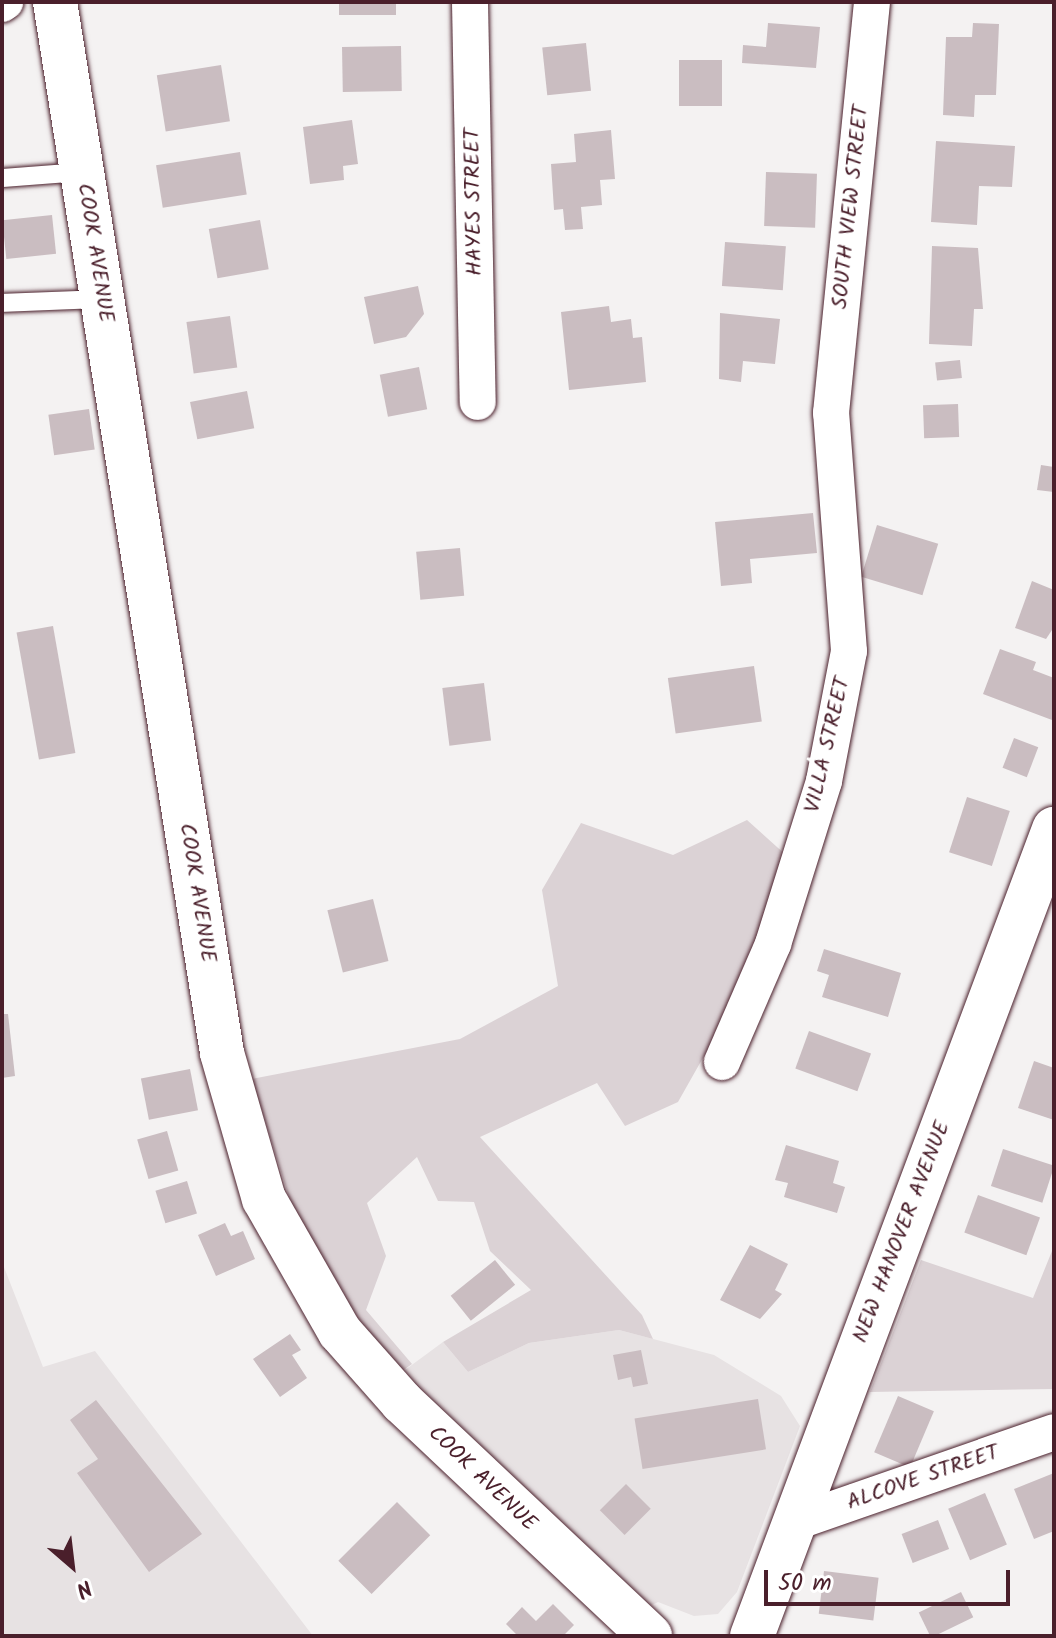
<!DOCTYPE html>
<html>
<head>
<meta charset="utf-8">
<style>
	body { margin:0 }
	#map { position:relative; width:1056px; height:1638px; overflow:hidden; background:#f4f2f2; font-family:Kalam,sans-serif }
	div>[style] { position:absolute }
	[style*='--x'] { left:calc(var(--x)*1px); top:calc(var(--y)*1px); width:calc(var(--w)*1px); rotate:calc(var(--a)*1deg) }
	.built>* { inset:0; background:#e7e2e3 }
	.green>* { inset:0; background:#dbd2d5 }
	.building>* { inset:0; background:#cabdc1; transform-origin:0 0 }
	.roads { filter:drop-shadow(0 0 2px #4a1f2b) drop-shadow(0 0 2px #4a1f2b) }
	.service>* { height:18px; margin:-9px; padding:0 9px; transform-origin:9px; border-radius:9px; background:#fff }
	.minor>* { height:36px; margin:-18px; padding:0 18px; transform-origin:18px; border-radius:18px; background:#fff }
	.secondary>* { height:44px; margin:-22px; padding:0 22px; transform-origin:22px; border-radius:22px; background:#fff }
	span { translate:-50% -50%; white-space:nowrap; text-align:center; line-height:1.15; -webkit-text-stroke:8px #fff; paint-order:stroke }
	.street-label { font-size:22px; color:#4a1f2b }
	.frame { position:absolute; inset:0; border:4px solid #4a1f2b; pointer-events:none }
	.north { position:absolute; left:32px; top:1526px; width:80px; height:80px; -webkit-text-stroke:6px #fff; paint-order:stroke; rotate:152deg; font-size:22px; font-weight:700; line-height:32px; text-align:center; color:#4a1f2b }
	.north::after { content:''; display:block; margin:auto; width:28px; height:36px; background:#4a1f2b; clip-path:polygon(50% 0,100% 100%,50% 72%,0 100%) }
	.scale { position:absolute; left:764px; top:1570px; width:246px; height:36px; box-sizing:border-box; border:4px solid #4a1f2b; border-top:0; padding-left:10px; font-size:24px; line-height:28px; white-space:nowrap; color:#4a1f2b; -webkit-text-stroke:6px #fff; paint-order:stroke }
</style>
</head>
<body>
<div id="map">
	<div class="built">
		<div style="clip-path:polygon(2px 1262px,43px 1367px,95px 1351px,313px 1636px,2px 1636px)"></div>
		<div style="clip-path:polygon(619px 1330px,714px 1355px,781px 1396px,800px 1426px,737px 1592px,718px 1614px,694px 1616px,658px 1602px,648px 1607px,390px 1381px,443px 1342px,468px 1372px,529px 1343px)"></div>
	</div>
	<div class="green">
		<div style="clip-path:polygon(747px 820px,787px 856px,739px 994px,678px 1102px,625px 1126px,597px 1083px,480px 1137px,642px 1315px,653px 1339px,619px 1330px,529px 1343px,468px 1372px,443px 1342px,531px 1290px,490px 1251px,474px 1202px,438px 1201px,417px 1157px,367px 1203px,386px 1256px,366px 1310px,412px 1364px,398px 1374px,327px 1274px,290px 1200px,252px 1079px,460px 1039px,558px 986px,542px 890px,581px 823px,673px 855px)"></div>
		<div style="clip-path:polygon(1054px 1246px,1054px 1389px,870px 1392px,921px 1260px,1033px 1298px)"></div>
	</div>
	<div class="building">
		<div style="left:339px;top:2px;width:57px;height:13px"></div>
		<div style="clip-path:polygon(768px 23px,820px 27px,816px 68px,742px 63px,743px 45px,766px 47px)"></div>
		<div style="clip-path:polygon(973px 23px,999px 24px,996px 95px,975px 95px,974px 117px,943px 115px,946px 37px,972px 37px)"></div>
		<div style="left:586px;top:43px;width:48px;height:44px;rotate:84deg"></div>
		<div style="left:401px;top:46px;width:45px;height:59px;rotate:89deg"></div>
		<div style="left:679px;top:60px;width:43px;height:46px"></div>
		<div style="left:221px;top:65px;width:57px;height:65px;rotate:81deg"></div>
		<div style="clip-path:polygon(352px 120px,358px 164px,343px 166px,344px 180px,310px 184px,303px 127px)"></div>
		<div style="clip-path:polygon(611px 130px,615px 179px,600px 180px,602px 205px,581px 207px,583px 229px,565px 230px,563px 209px,554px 210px,551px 164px,576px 162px,574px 134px)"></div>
		<div style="clip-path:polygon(936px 141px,1015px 146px,1012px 187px,979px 186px,977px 225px,931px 222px)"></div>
		<div style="left:240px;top:152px;width:43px;height:85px;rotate:81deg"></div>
		<div style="left:766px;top:172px;width:51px;height:54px;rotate:2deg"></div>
		<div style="left:52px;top:215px;width:39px;height:50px;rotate:84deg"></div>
		<div style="left:260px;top:220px;width:50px;height:52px;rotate:80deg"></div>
		<div style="left:725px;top:242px;width:61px;height:44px;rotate:4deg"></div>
		<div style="clip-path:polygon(932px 246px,978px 248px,983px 309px,974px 309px,972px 346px,929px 344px)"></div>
		<div style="clip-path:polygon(418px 286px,424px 314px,406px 337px,374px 344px,364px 297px)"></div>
		<div style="clip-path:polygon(609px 306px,611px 322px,631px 319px,633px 338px,642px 337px,646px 382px,569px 390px,561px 312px)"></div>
		<div style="clip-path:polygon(720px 313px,780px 319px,775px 364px,743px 361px,741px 382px,719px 379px)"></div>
		<div style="left:230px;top:316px;width:52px;height:44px;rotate:82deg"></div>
		<div style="left:960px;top:360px;width:18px;height:25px;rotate:84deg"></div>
		<div style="left:419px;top:367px;width:43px;height:40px;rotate:79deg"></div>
		<div style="left:247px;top:391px;width:38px;height:58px;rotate:79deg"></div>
		<div style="left:958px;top:404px;width:33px;height:35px;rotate:88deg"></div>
		<div style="left:89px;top:409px;width:41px;height:41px;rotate:82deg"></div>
		<div style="clip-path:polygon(1041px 465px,1054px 467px,1054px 492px,1037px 490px)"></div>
		<div style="clip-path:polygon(813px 513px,817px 553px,750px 559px,752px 583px,721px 586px,715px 522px)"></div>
		<div style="left:877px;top:525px;width:64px;height:54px;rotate:17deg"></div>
		<div style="left:460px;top:548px;width:48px;height:44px;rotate:85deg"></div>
		<div style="clip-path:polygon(1032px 581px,1054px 590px,1054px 627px,1046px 639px,1015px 628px)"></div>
		<div style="left:53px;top:626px;width:129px;height:37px;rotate:80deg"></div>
		<div style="clip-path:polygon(1000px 649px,1036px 662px,1033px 670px,1054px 678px,1052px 720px,983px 694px)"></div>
		<div style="left:754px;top:666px;width:56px;height:87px;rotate:82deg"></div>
		<div style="left:484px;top:683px;width:58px;height:42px;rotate:83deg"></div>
		<div style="left:1014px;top:738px;width:26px;height:32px;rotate:21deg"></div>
		<div style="left:967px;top:797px;width:45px;height:58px;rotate:18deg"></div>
		<div style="left:373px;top:899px;width:64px;height:47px;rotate:76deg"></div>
		<div style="clip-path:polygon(824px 949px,901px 973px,888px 1017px,822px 997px,829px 975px,817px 971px)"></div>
		<div style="clip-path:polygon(2px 1014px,8px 1014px,15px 1076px,2px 1078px)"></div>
		<div style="left:809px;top:1031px;width:66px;height:40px;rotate:20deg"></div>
		<div style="clip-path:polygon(1034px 1061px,1054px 1068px,1054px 1120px,1018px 1108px)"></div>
		<div style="left:190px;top:1069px;width:42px;height:50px;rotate:79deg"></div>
		<div style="left:167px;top:1131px;width:41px;height:31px;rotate:74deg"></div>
		<div style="clip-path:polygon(786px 1145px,839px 1161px,833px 1183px,845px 1187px,837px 1213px,784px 1197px,788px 1183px,775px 1180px)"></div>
		<div style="left:1003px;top:1149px;width:54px;height:39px;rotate:18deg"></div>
		<div style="left:187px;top:1181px;width:34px;height:33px;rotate:73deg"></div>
		<div style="left:978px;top:1195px;width:66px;height:40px;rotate:20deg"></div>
		<div style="clip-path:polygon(225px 1223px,231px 1236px,243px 1231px,255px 1259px,216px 1276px,198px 1235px)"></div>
		<div style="clip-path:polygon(750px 1245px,788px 1264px,775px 1290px,782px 1294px,760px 1319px,720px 1300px)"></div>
		<div style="left:495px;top:1260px;width:32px;height:57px;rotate:51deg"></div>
		<div style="clip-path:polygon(290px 1334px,301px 1350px,292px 1355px,307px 1378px,280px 1397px,253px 1359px)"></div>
		<div style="clip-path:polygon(641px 1350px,648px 1384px,633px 1387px,631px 1377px,618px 1380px,613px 1355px)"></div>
		<div style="left:898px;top:1396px;width:39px;height:61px;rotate:23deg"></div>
		<div style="left:758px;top:1399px;width:51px;height:125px;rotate:81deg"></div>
		<div style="clip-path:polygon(96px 1400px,202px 1534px,149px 1572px,77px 1473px,98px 1459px,70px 1420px)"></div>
		<div style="clip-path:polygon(1054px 1473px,1054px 1531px,1034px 1539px,1014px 1489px)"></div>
		<div style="left:626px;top:1484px;width:35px;height:37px;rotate:45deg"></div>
		<div style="left:985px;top:1493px;width:56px;height:40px;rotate:67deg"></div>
		<div style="left:397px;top:1502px;width:47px;height:83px;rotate:45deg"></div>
		<div style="left:938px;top:1520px;width:31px;height:39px;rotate:69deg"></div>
		<div style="left:824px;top:1571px;width:55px;height:43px;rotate:7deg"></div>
		<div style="left:961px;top:1592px;width:28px;height:47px;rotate:64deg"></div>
		<div style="clip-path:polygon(553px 1604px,574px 1625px,563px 1636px,518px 1636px,506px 1624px,522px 1607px,536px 1621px)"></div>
	</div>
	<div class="roads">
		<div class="service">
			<div style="--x:2;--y:178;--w:80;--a:-4.3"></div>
			<div style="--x:2;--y:303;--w:100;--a:-2.3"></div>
		</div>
		<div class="minor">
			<div style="--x:470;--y:2;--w:400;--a:88.9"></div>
			<div style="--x:2;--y:4;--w:4;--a:-34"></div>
			<div style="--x:722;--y:1062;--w:129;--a:-66.6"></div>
			<div style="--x:773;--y:944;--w:171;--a:-72.6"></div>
			<div style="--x:824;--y:781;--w:132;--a:-79.1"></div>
			<div style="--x:849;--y:651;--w:239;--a:-94.3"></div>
			<div style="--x:831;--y:413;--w:413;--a:-84.3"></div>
			<div style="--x:793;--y:1523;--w:276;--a:-19.2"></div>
		</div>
		<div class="secondary">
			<div style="--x:55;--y:2;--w:1064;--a:80.97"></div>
			<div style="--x:222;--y:1053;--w:152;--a:74"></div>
			<div style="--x:264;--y:1199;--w:153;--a:60.3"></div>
			<div style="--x:340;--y:1332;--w:94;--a:48.5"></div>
			<div style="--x:402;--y:1402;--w:341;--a:43.3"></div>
			<div style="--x:752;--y:1636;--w:862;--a:-69.48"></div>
		</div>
	</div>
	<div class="street-label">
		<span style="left:474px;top:202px;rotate:-91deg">HAYES STREET</span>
		<span style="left:851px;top:207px;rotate:-84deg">SOUTH VIEW STREET</span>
		<span style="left:95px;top:253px;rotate:81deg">COOK AVENUE</span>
		<span style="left:828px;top:745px;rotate:-77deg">VILLA STREET</span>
		<span style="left:197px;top:893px;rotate:81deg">COOK AVENUE</span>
		<span style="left:902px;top:1232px;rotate:-69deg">NEW HANOVER AVENUE</span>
		<span style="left:923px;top:1478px;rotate:-19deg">ALCOVE STREET</span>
		<span style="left:482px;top:1479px;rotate:44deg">COOK AVENUE</span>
	</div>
	<div class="frame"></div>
	<div class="north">N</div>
	<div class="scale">50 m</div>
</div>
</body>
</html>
